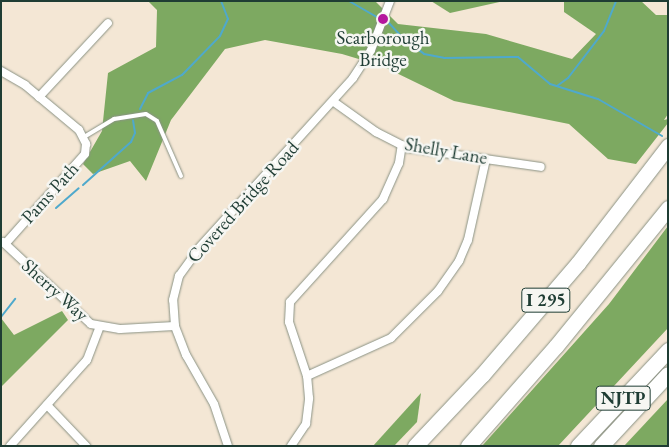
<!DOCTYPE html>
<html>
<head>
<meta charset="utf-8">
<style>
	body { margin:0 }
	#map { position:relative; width:669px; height:447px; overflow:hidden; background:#f4e7d5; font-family:"EB Garamond",serif }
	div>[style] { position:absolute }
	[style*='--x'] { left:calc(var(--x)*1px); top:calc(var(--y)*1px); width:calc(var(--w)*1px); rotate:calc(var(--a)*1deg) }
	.forest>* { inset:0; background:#7da961 }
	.stream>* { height:2px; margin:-1px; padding:0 1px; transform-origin:1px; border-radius:1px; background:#4fa9cc }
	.roads { filter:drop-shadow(0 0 1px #8a9284) drop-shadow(0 0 1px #8a9284) }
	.lane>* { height:4px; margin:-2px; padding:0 2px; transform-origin:2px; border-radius:2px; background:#fff }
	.street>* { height:8px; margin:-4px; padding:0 4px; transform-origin:4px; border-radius:4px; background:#fff }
	.highway>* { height:15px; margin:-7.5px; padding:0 7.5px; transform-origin:7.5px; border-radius:7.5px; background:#fff }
	.dots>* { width:14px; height:14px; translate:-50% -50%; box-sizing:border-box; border:2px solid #f6f6f2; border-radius:50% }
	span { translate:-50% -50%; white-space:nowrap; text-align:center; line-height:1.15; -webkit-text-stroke:5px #f6f6f2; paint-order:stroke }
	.shield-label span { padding:1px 4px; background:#f6f6f2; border:1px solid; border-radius:4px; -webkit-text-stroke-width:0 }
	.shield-label { font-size:18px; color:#1f3d34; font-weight:700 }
	.poi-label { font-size:19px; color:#1f3d34 }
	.street-label { font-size:19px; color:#1f3d34 }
	.frame { position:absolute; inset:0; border:2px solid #1f3d34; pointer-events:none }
</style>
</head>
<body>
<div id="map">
	<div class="forest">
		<div style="clip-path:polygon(148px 1px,375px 1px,398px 24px,486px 34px,572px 59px,596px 34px,564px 12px,564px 1px,641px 1px,656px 15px,668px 15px,668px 114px,664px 120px,668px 119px,668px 123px,636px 164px,608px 159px,569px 124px,454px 101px,382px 66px,342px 54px,265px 40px,225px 49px,171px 120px,146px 181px,130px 161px,93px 174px,83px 164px,102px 131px,108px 73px,156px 47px,157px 10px)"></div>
		<div style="clip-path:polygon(431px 1px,504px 1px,450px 13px)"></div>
		<div style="clip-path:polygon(668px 226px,668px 328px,558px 446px,482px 446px,609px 304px)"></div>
		<div style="clip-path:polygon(62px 311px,68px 320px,1px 387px,1px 318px,14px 335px)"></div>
		<div style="clip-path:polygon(421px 393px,417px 422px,394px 446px,373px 446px)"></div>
		<div style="clip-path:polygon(668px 399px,668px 446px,624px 446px)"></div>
	</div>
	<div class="stream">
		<div style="--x:349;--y:1;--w:34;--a:30"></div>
		<div style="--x:388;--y:22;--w:22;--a:47"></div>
		<div style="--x:403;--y:38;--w:26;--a:37"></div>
		<div style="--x:424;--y:54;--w:20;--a:11"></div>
		<div style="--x:444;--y:58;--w:74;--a:-0.8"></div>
		<div style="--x:518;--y:57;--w:42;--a:40.2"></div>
		<div style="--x:550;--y:84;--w:50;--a:17.4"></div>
		<div style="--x:598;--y:99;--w:74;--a:30"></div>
		<div style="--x:557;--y:86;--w:14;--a:-36"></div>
		<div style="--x:568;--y:78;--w:59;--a:-52.5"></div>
		<div style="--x:604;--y:31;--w:32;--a:-68"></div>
		<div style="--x:140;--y:109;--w:18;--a:-63"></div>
		<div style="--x:148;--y:93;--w:38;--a:-28"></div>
		<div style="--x:182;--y:75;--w:54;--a:-45.7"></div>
		<div style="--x:220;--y:36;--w:19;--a:-65"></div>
		<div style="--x:228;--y:19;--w:19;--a:-111"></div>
		<div style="--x:83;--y:185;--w:64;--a:-41.9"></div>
		<div style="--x:131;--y:142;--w:10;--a:-66"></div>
		<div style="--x:135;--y:133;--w:13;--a:-99"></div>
		<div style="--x:56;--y:208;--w:30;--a:-41"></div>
		<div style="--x:1;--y:317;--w:23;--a:-52"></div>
	</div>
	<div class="roads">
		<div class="lane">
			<div style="--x:84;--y:137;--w:35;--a:-31"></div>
			<div style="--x:114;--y:119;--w:32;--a:-9"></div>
			<div style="--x:146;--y:114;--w:13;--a:32"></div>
			<div style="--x:157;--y:121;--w:60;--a:66.4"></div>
		</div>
		<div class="street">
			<div style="--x:1;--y:71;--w:28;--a:30"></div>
			<div style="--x:25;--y:85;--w:70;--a:39.8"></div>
			<div style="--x:79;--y:130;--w:16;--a:63"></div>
			<div style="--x:86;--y:144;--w:10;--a:96"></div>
			<div style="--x:85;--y:154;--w:120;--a:131.6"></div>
			<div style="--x:39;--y:97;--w:101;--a:-47"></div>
			<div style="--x:334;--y:102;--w:52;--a:35.5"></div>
			<div style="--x:376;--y:132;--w:36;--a:27"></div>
			<div style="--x:408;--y:148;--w:134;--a:8.1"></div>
			<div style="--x:3;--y:242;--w:120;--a:43"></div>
			<div style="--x:91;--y:324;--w:29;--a:10"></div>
			<div style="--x:120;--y:329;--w:55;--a:-3.1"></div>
			<div style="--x:307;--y:376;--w:92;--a:-24.3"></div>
			<div style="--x:391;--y:338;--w:66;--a:-45"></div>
			<div style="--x:438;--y:291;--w:37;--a:-55"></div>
			<div style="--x:459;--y:261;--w:23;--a:-67"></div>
			<div style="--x:468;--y:240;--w:83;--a:-77.5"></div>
			<div style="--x:47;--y:405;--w:57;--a:46.4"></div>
			<div style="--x:10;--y:446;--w:115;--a:-48.2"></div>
			<div style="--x:87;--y:360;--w:36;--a:-69"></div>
			<div style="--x:228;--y:446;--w:44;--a:-108.4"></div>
			<div style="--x:214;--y:404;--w:56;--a:-119.7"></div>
			<div style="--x:186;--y:355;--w:31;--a:-111"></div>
			<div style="--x:175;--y:326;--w:26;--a:-94"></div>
			<div style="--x:173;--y:300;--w:25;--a:-76"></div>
			<div style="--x:179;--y:276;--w:34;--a:-54"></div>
			<div style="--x:199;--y:248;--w:229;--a:-47.8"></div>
			<div style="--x:353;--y:78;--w:33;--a:-57"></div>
			<div style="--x:371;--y:50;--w:53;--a:-68.8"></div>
			<div style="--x:291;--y:446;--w:27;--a:-56"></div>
			<div style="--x:306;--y:424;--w:26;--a:-83"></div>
			<div style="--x:309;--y:398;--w:22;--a:-95"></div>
			<div style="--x:307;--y:376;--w:57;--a:-108.4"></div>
			<div style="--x:289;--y:322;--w:20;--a:-87"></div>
			<div style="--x:290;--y:302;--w:139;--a:-47.9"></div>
			<div style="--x:383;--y:199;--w:39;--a:-66"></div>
			<div style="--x:399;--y:163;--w:18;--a:-81"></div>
		</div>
		<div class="highway">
			<div style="--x:415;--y:446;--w:98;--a:-46.7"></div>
			<div style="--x:482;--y:375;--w:148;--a:-49.4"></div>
			<div style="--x:578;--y:263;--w:148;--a:-52.4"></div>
			<div style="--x:468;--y:446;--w:133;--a:-48.7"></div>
			<div style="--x:556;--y:346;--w:178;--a:-50.9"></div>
			<div style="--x:578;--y:446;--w:132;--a:-46.8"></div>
			<div style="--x:601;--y:446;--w:98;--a:-47.1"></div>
		</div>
	</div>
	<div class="dots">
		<div style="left:383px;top:19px;background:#b5179e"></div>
	</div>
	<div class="shield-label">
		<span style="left:546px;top:300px">I 295</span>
		<span style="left:623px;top:398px">NJTP</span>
	</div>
	<div class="poi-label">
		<span style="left:383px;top:49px">Scarborough<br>Bridge</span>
	</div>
	<div class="street-label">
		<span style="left:446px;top:151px;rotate:10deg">Shelly Lane</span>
		<span style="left:50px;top:193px;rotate:-48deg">Pams Path</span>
		<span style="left:243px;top:202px;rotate:-48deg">Covered Bridge Road</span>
		<span style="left:55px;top:290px;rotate:42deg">Sherry Way</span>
	</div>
	<div class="frame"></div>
</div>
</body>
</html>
